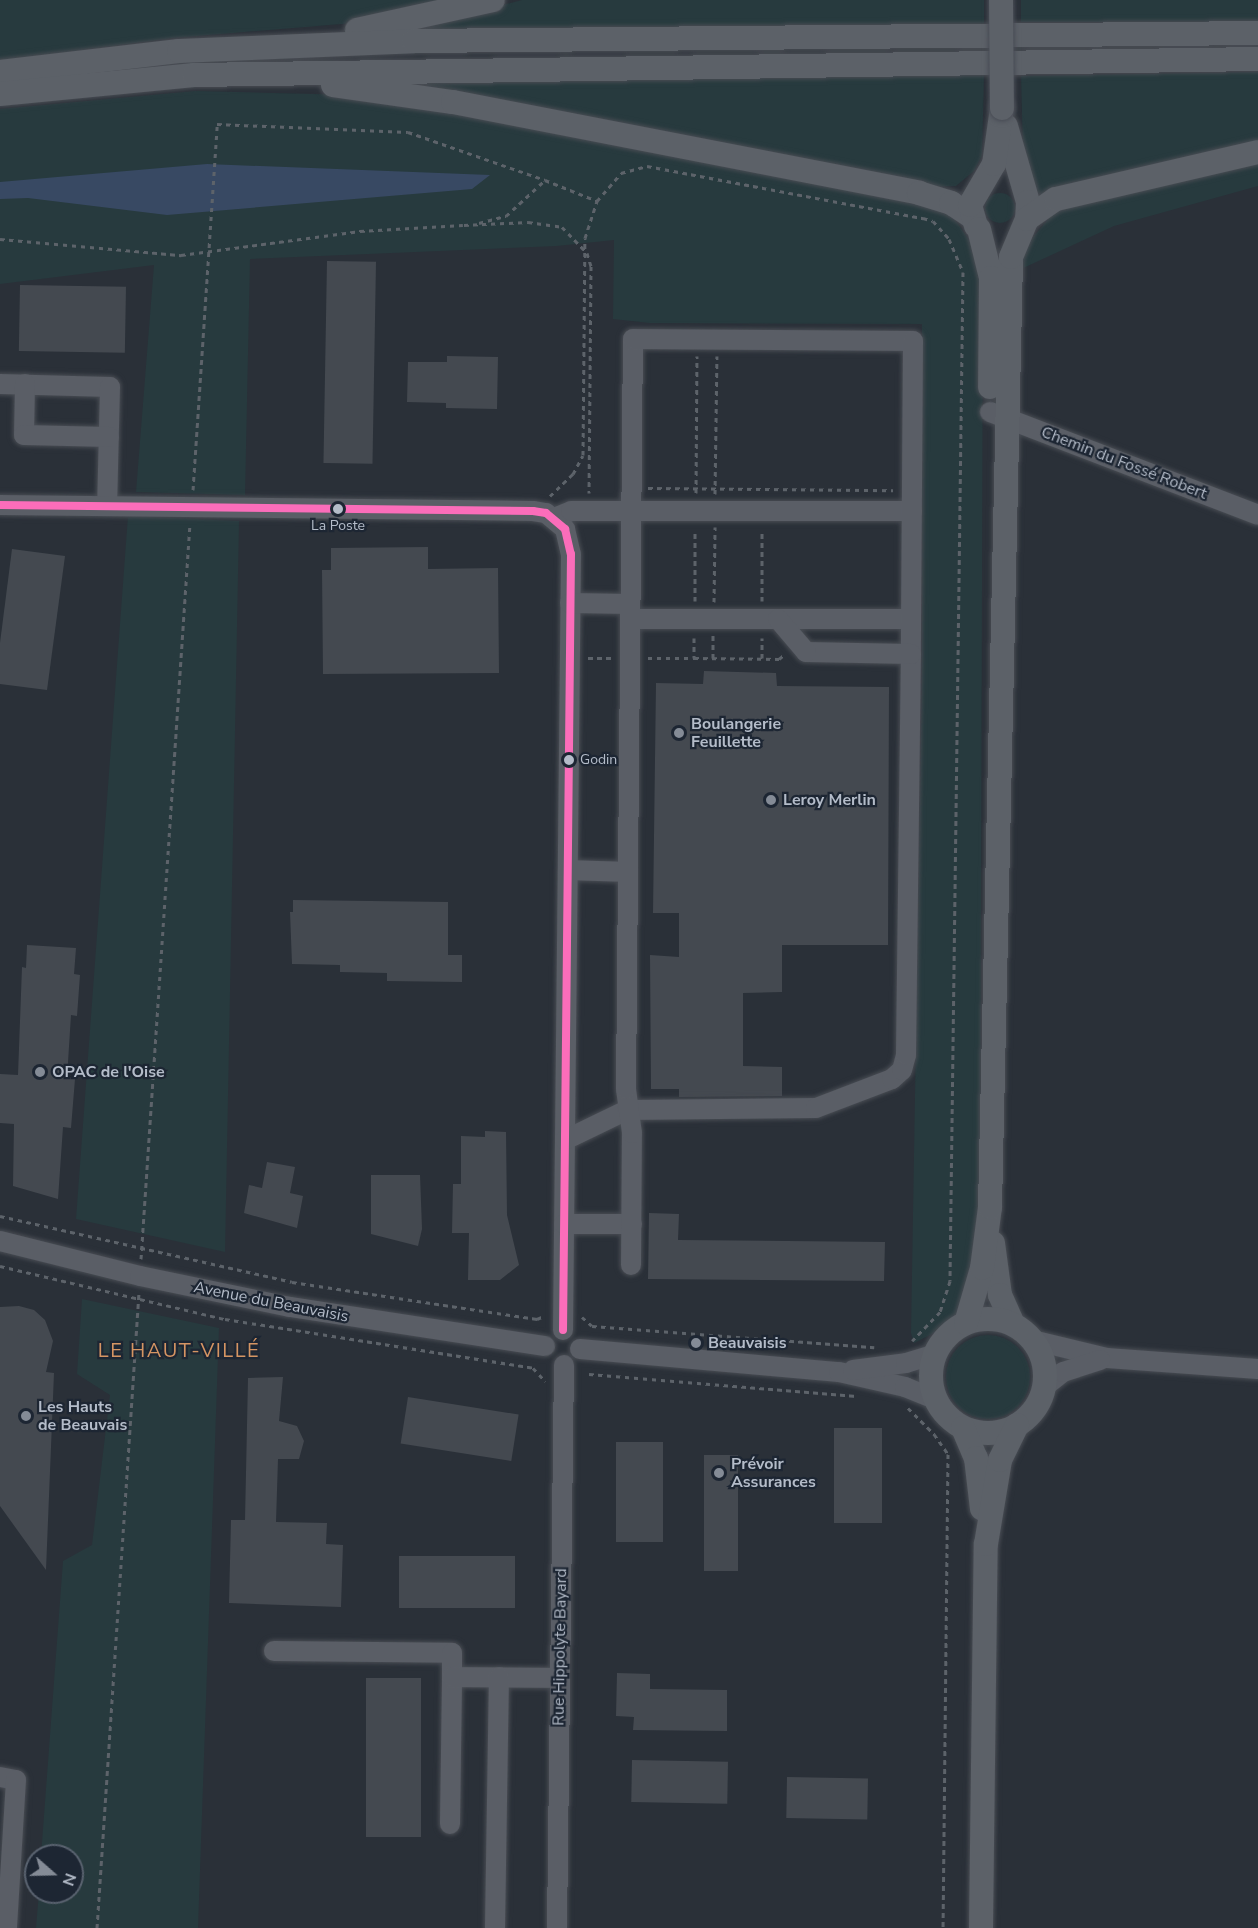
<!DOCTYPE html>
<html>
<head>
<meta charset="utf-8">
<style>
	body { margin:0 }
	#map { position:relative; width:1258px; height:1928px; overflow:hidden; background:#2a3038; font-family:"Nunito Sans",sans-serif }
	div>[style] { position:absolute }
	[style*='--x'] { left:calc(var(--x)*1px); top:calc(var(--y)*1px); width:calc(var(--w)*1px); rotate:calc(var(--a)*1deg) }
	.green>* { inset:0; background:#273a3e; transform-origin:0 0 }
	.round { border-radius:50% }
	.water>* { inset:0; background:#384963 }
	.building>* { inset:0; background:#444950; transform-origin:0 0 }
	.path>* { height:3px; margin-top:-1.5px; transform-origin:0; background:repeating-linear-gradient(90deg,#5d636a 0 4.5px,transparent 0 9px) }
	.roads { filter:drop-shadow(0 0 2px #484c53) drop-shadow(0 0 2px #484c53) }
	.minor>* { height:20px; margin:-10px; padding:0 10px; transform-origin:10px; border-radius:10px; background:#5a5e66 }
	.major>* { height:24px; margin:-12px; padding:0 12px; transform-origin:12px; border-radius:12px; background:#5c6168 }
	.major>.ring { margin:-12px; padding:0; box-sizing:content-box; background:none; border:24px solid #5c6168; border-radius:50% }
	.bridges { filter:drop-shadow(0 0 2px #484c55) drop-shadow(0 0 2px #484c55) }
	.major-bridge>* { height:24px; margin:-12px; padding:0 12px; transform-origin:12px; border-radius:12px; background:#5c6168 }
	.bus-1>* { height:8px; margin:-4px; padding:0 4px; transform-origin:4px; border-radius:4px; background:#fb6dba }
	.dots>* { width:16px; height:16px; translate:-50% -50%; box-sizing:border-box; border:3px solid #1d2633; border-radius:50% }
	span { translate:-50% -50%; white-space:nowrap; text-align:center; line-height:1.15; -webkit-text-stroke:4.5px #1d2633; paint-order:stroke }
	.bus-label { font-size:14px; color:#b4bcc9 }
	.left { translate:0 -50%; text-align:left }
	.street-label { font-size:16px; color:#b4bcc9 }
	.poi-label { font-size:16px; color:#b4bcc9; font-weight:700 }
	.quarter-label { font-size:20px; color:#d59563; letter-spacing:1.5px }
	.north { position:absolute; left:24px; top:1844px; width:60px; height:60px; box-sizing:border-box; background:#1d2633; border:2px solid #59626f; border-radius:50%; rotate:110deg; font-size:16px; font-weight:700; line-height:24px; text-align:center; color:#b4bcc9 }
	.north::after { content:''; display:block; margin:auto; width:21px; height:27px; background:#848b96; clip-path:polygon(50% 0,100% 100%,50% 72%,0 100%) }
</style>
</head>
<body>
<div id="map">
	<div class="green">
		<div style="clip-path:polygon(0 0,473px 0,378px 21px,173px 38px,0 61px)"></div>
		<div style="clip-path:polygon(522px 0,984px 0,984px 25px,395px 33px)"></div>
		<div style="left:1021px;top:0;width:237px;height:22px"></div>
		<div style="clip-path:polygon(1258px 72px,1258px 143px,1043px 197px,1035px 189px,1023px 152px,1021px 76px)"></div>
		<div style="clip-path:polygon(984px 74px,982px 155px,974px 171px,956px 186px,930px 187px,419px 89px,418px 80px)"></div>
		<div style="clip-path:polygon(195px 91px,351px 95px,930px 201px,954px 218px,983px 261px,980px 1226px,965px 1307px,932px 1334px,914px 1343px,911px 1333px,922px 681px,922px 324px,650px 323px,613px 319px,614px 240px,556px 246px,250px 259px,245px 495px,136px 492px,154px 265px,0 284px,0 109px)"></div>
		<div style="clip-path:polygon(1258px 163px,1258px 186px,1114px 226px,1019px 270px,1025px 247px,1058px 207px)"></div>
		<div class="round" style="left:985px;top:193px;width:30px;height:30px"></div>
		<div style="clip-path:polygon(128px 516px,239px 521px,225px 1252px,76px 1219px)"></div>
		<div style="clip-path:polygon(82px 1299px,219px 1328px,198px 1928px,36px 1928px,39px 1892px,72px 1892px,72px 1856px,41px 1856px,63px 1561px,92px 1545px,110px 1395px,77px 1374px)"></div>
		<div class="round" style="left:946px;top:1335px;width:84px;height:84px"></div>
	</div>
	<div class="water">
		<div style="clip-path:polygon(207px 164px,490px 175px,472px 189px,167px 215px,28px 198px,0 199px,0 182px)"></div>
	</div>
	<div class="building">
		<div style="left:327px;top:261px;width:49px;height:202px;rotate:1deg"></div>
		<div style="left:20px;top:285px;width:106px;height:66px;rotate:1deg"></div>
		<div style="clip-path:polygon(447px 356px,498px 357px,497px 409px,446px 408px,446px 403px,407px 402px,408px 362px,447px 362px)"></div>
		<div style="clip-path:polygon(428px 547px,428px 569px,498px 568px,499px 673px,323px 674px,322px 570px,331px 570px,331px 548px)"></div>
		<div style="clip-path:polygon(12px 549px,65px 556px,47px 690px,0 684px,0 643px)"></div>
		<div style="clip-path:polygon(704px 671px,776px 673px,777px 686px,889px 687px,888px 945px,782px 945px,782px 992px,743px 993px,743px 1066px,782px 1067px,782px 1096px,679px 1097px,679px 1089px,651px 1089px,650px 955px,679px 957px,679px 913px,653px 913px,656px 683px,703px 684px)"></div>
		<div style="clip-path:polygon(293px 900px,448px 902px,448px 955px,462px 955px,462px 982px,387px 981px,387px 973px,340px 972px,340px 965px,292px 964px,290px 912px,293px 912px)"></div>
		<div style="clip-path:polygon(27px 945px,76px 948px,74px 974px,80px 975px,77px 1016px,71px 1015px,67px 1078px,75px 1079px,71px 1128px,63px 1127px,58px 1199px,13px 1186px,14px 1124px,0 1123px,0 1074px,18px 1075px,22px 967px,26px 968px)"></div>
		<div style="clip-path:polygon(485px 1131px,506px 1132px,507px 1215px,519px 1265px,500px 1280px,468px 1280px,469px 1233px,452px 1233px,453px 1184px,461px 1184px,461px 1136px,485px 1137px)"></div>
		<div style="clip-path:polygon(267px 1162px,295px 1167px,290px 1193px,303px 1196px,297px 1228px,244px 1213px,249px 1185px,262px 1188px)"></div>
		<div style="clip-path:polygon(371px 1175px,420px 1175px,422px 1229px,418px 1246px,371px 1234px)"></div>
		<div style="clip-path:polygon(649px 1213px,679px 1214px,678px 1240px,885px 1242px,884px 1281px,648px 1279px)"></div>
		<div style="clip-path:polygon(19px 1306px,34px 1310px,45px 1320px,53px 1341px,46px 1372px,54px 1373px,46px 1570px,0 1506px,0 1307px)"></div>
		<div style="clip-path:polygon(283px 1377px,279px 1421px,297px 1426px,304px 1441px,299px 1459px,278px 1459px,276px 1522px,327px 1523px,326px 1544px,343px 1545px,341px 1607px,229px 1603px,231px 1520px,245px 1520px,248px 1378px)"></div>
		<div style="left:408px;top:1397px;width:112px;height:47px;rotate:9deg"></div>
		<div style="left:834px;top:1428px;width:48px;height:95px"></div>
		<div style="left:616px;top:1442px;width:47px;height:100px"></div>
		<div style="left:704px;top:1455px;width:34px;height:116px"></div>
		<div style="left:399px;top:1556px;width:116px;height:52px"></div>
		<div style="clip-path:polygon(617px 1673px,650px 1674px,650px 1689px,727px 1690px,727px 1731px,633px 1730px,634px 1717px,616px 1716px)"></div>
		<div style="left:366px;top:1678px;width:55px;height:159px"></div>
		<div style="left:632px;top:1760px;width:96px;height:42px;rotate:1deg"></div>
		<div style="left:787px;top:1777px;width:81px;height:41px;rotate:1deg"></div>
	</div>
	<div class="path">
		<div style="--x:479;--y:223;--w:28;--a:-15"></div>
		<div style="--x:506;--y:216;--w:53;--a:-42.7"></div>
		<div style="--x:545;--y:180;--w:56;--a:22"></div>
		<div style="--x:464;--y:225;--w:64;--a:-2.7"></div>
		<div style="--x:528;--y:222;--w:34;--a:8"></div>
		<div style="--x:562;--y:227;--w:36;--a:46"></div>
		<div style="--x:587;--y:253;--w:14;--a:73"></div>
		<div style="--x:591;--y:266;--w:227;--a:90.5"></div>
		<div style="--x:0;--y:239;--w:182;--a:5.1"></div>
		<div style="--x:181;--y:255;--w:181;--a:-7.6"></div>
		<div style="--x:360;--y:231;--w:103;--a:-3.3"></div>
		<div style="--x:648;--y:488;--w:245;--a:0.5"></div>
		<div style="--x:193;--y:490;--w:367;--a:-86.2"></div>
		<div style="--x:217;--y:124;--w:191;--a:2.4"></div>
		<div style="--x:408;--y:132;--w:145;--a:19.3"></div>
		<div style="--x:696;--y:493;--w:137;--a:-89.6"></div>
		<div style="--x:715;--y:494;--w:138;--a:-89.2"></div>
		<div style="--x:550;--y:496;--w:32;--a:-44"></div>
		<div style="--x:573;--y:474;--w:21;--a:-62"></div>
		<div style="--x:583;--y:455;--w:217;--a:-89.5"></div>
		<div style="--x:585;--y:238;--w:39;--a:-72"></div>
		<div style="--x:597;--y:201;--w:37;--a:-49"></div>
		<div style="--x:621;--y:173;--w:27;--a:-15"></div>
		<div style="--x:647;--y:166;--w:281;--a:10.7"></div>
		<div style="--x:923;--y:218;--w:10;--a:17"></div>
		<div style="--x:933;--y:221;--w:24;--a:48"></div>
		<div style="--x:949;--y:239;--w:36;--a:67"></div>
		<div style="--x:963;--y:272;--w:1009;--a:90.74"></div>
		<div style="--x:950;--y:1281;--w:33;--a:108"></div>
		<div style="--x:940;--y:1312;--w:40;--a:134"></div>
		<div style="--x:695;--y:601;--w:71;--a:-90"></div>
		<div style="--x:762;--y:601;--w:71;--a:-90"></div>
		<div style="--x:714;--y:602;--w:75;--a:-89.2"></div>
		<div style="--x:694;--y:638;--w:20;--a:90"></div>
		<div style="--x:694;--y:658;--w:85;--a:0.7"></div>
		<div style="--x:779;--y:659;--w:8;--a:-40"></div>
		<div style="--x:588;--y:658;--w:23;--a:0"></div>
		<div style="--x:648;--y:658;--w:46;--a:0"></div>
		<div style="--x:713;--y:658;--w:23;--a:-90"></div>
		<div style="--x:762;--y:658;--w:20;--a:-90"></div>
		<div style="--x:0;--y:1216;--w:299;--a:12.7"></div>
		<div style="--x:292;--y:1282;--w:248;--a:8.6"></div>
		<div style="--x:537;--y:1319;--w:8;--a:-23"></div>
		<div style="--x:141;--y:1259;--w:737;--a:-86.19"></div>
		<div style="--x:0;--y:1266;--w:231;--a:13.3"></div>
		<div style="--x:225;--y:1319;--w:312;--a:9"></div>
		<div style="--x:582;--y:1317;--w:13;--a:42"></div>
		<div style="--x:592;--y:1326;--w:283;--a:4.3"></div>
		<div style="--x:533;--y:1368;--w:18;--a:47"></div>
		<div style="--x:589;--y:1374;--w:268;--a:4.7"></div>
		<div style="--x:908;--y:1408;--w:37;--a:45"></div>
		<div style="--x:934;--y:1434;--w:24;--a:55"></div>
		<div style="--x:948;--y:1454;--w:474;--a:90.6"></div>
		<div style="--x:97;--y:1928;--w:636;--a:-86.22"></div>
	</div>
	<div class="roads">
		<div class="minor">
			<div style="--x:0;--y:384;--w:110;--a:1.6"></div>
			<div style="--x:110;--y:387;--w:119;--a:91.4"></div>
			<div style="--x:25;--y:384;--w:51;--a:91.1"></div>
			<div style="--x:24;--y:435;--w:85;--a:1.3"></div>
			<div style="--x:990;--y:412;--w:287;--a:21"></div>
			<div style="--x:0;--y:505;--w:533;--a:0.64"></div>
			<div style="--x:533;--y:511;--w:13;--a:9"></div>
			<div style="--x:546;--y:513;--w:25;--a:40"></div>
			<div style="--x:565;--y:529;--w:26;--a:77"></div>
			<div style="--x:571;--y:554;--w:776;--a:90.59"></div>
			<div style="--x:554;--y:518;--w:18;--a:-22"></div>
			<div style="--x:571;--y:511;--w:341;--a:0"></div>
			<div style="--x:570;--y:603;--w:60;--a:1"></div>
			<div style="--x:632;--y:619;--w:279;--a:0"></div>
			<div style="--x:568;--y:870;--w:60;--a:1.9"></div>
			<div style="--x:565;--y:1140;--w:69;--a:-25.8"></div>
			<div style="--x:627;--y:1110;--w:189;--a:-0.6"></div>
			<div style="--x:816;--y:1108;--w:81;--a:-20.9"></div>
			<div style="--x:892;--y:1079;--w:13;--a:-42"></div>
			<div style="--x:902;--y:1070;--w:16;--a:-75"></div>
			<div style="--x:906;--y:1055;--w:401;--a:-89.3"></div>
			<div style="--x:564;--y:1224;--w:68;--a:0"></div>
			<div style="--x:0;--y:1241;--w:144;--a:14"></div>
			<div style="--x:140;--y:1276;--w:153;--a:11.7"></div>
			<div style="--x:290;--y:1307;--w:258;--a:8.7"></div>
			<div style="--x:631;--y:1265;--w:132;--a:-89.6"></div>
			<div style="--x:632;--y:1133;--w:44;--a:-97.8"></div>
			<div style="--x:626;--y:1089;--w:750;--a:-89.47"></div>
			<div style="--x:633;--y:339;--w:280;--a:0.4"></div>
			<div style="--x:913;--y:341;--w:313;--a:90.4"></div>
			<div style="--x:911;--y:654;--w:105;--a:-178.9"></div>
			<div style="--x:806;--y:652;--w:43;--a:-130.3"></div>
			<div style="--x:1032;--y:1340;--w:77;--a:13.5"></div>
			<div style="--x:1107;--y:1358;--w:151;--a:4.2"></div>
			<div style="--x:580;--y:1349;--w:260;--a:5.1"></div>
			<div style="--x:839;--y:1372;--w:68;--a:12.8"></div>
			<div style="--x:905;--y:1387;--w:32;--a:22"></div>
			<div style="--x:853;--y:1370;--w:53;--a:-7.5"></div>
			<div style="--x:906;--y:1363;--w:30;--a:-17"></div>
			<div style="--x:1044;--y:1387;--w:24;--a:-38"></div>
			<div style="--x:1063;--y:1372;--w:39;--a:-18"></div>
			<div style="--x:274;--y:1651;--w:178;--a:0.6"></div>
			<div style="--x:452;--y:1653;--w:24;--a:90"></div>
			<div style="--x:0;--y:1777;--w:16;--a:11"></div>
			<div style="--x:16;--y:1780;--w:148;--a:93.5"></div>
			<div style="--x:450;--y:1824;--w:147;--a:-89.2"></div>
			<div style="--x:452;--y:1677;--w:108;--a:0.5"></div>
			<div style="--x:495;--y:1928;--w:251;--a:-89.1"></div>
			<div style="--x:557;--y:1928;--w:563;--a:-89.29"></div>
		</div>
		<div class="major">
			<div style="--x:357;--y:30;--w:139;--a:-12.4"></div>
			<div style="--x:0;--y:72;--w:180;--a:-6.7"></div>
			<div style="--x:179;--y:51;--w:235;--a:-2.4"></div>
			<div style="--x:414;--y:41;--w:844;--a:-0.54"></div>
			<div style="--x:333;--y:85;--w:121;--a:8.1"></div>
			<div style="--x:453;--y:102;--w:475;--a:11"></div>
			<div style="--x:919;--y:193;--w:34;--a:17"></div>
			<div style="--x:951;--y:203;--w:24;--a:33"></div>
			<div style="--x:0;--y:94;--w:195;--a:-5.6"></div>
			<div style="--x:194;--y:75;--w:1064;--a:-0.86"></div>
			<div style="--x:1006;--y:126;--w:79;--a:73.9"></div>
			<div style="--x:1028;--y:202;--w:17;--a:93"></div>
			<div style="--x:976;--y:226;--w:22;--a:-106"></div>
			<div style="--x:970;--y:205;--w:48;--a:-59.7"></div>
			<div style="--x:994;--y:164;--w:57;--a:-81.9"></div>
			<div style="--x:979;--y:229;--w:50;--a:76.2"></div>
			<div style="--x:991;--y:278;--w:109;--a:90.5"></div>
			<div style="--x:993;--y:1243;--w:52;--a:82.3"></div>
			<div style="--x:1000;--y:1295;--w:32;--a:66"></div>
			<div class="ring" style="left:931px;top:1319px;width:90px;height:90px"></div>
			<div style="--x:966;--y:1323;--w:57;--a:-73.8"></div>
			<div style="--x:982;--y:1268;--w:62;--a:-82.5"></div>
			<div style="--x:990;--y:1207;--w:950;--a:-88.73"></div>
			<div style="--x:1011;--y:257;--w:41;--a:-67.2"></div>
			<div style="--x:1027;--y:219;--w:35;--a:-35"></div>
			<div style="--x:1056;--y:199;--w:207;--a:-13.1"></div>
			<div style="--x:963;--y:1428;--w:33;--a:67"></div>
			<div style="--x:976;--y:1458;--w:51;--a:83.3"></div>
			<div style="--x:981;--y:1928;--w:384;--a:-89.3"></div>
			<div style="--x:986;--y:1544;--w:85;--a:-80.5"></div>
			<div style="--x:1000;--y:1460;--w:39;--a:-64"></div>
		</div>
	</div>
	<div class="bridges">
		<div class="major-bridge">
			<div style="--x:1001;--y:0;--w:108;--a:89.5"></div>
		</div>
	</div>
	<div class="bus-1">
		<div style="--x:0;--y:505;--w:533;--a:0.64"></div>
		<div style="--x:533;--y:511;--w:13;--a:9"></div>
		<div style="--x:546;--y:513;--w:25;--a:40"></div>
		<div style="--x:565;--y:529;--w:26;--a:77"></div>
		<div style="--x:571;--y:554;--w:776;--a:90.59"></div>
	</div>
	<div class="dots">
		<div style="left:338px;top:509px;background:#b4bcc9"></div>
		<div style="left:679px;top:733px;background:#848b96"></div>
		<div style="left:569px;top:760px;background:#b4bcc9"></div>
		<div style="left:771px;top:800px;background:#848b96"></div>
		<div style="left:40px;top:1072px;background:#848b96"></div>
		<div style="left:696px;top:1343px;background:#848b96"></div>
		<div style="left:26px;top:1416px;background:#848b96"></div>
		<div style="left:719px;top:1473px;background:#848b96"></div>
	</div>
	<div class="bus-label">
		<span style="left:338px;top:526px">La Poste</span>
		<span class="left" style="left:580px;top:760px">Godin</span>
	</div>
	<div class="street-label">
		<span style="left:1124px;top:463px;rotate:21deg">Chemin du Fossé Robert</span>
		<span style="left:271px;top:1302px;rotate:11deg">Avenue du Beauvaisis</span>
		<span style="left:560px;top:1647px;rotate:-89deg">Rue Hippolyte Bayard</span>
	</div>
	<div class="poi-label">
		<span class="left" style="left:691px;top:733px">Boulangerie<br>Feuillette</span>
		<span class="left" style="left:783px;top:800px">Leroy Merlin</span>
		<span class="left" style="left:52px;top:1072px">OPAC de l'Oise</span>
		<span class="left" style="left:708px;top:1343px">Beauvaisis</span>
		<span class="left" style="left:38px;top:1416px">Les Hauts<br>de Beauvais</span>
		<span class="left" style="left:731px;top:1473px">Prévoir<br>Assurances</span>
	</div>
	<div class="quarter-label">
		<span style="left:179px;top:1350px">LE HAUT-VILLÉ</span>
	</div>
	<div class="north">N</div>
</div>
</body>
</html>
